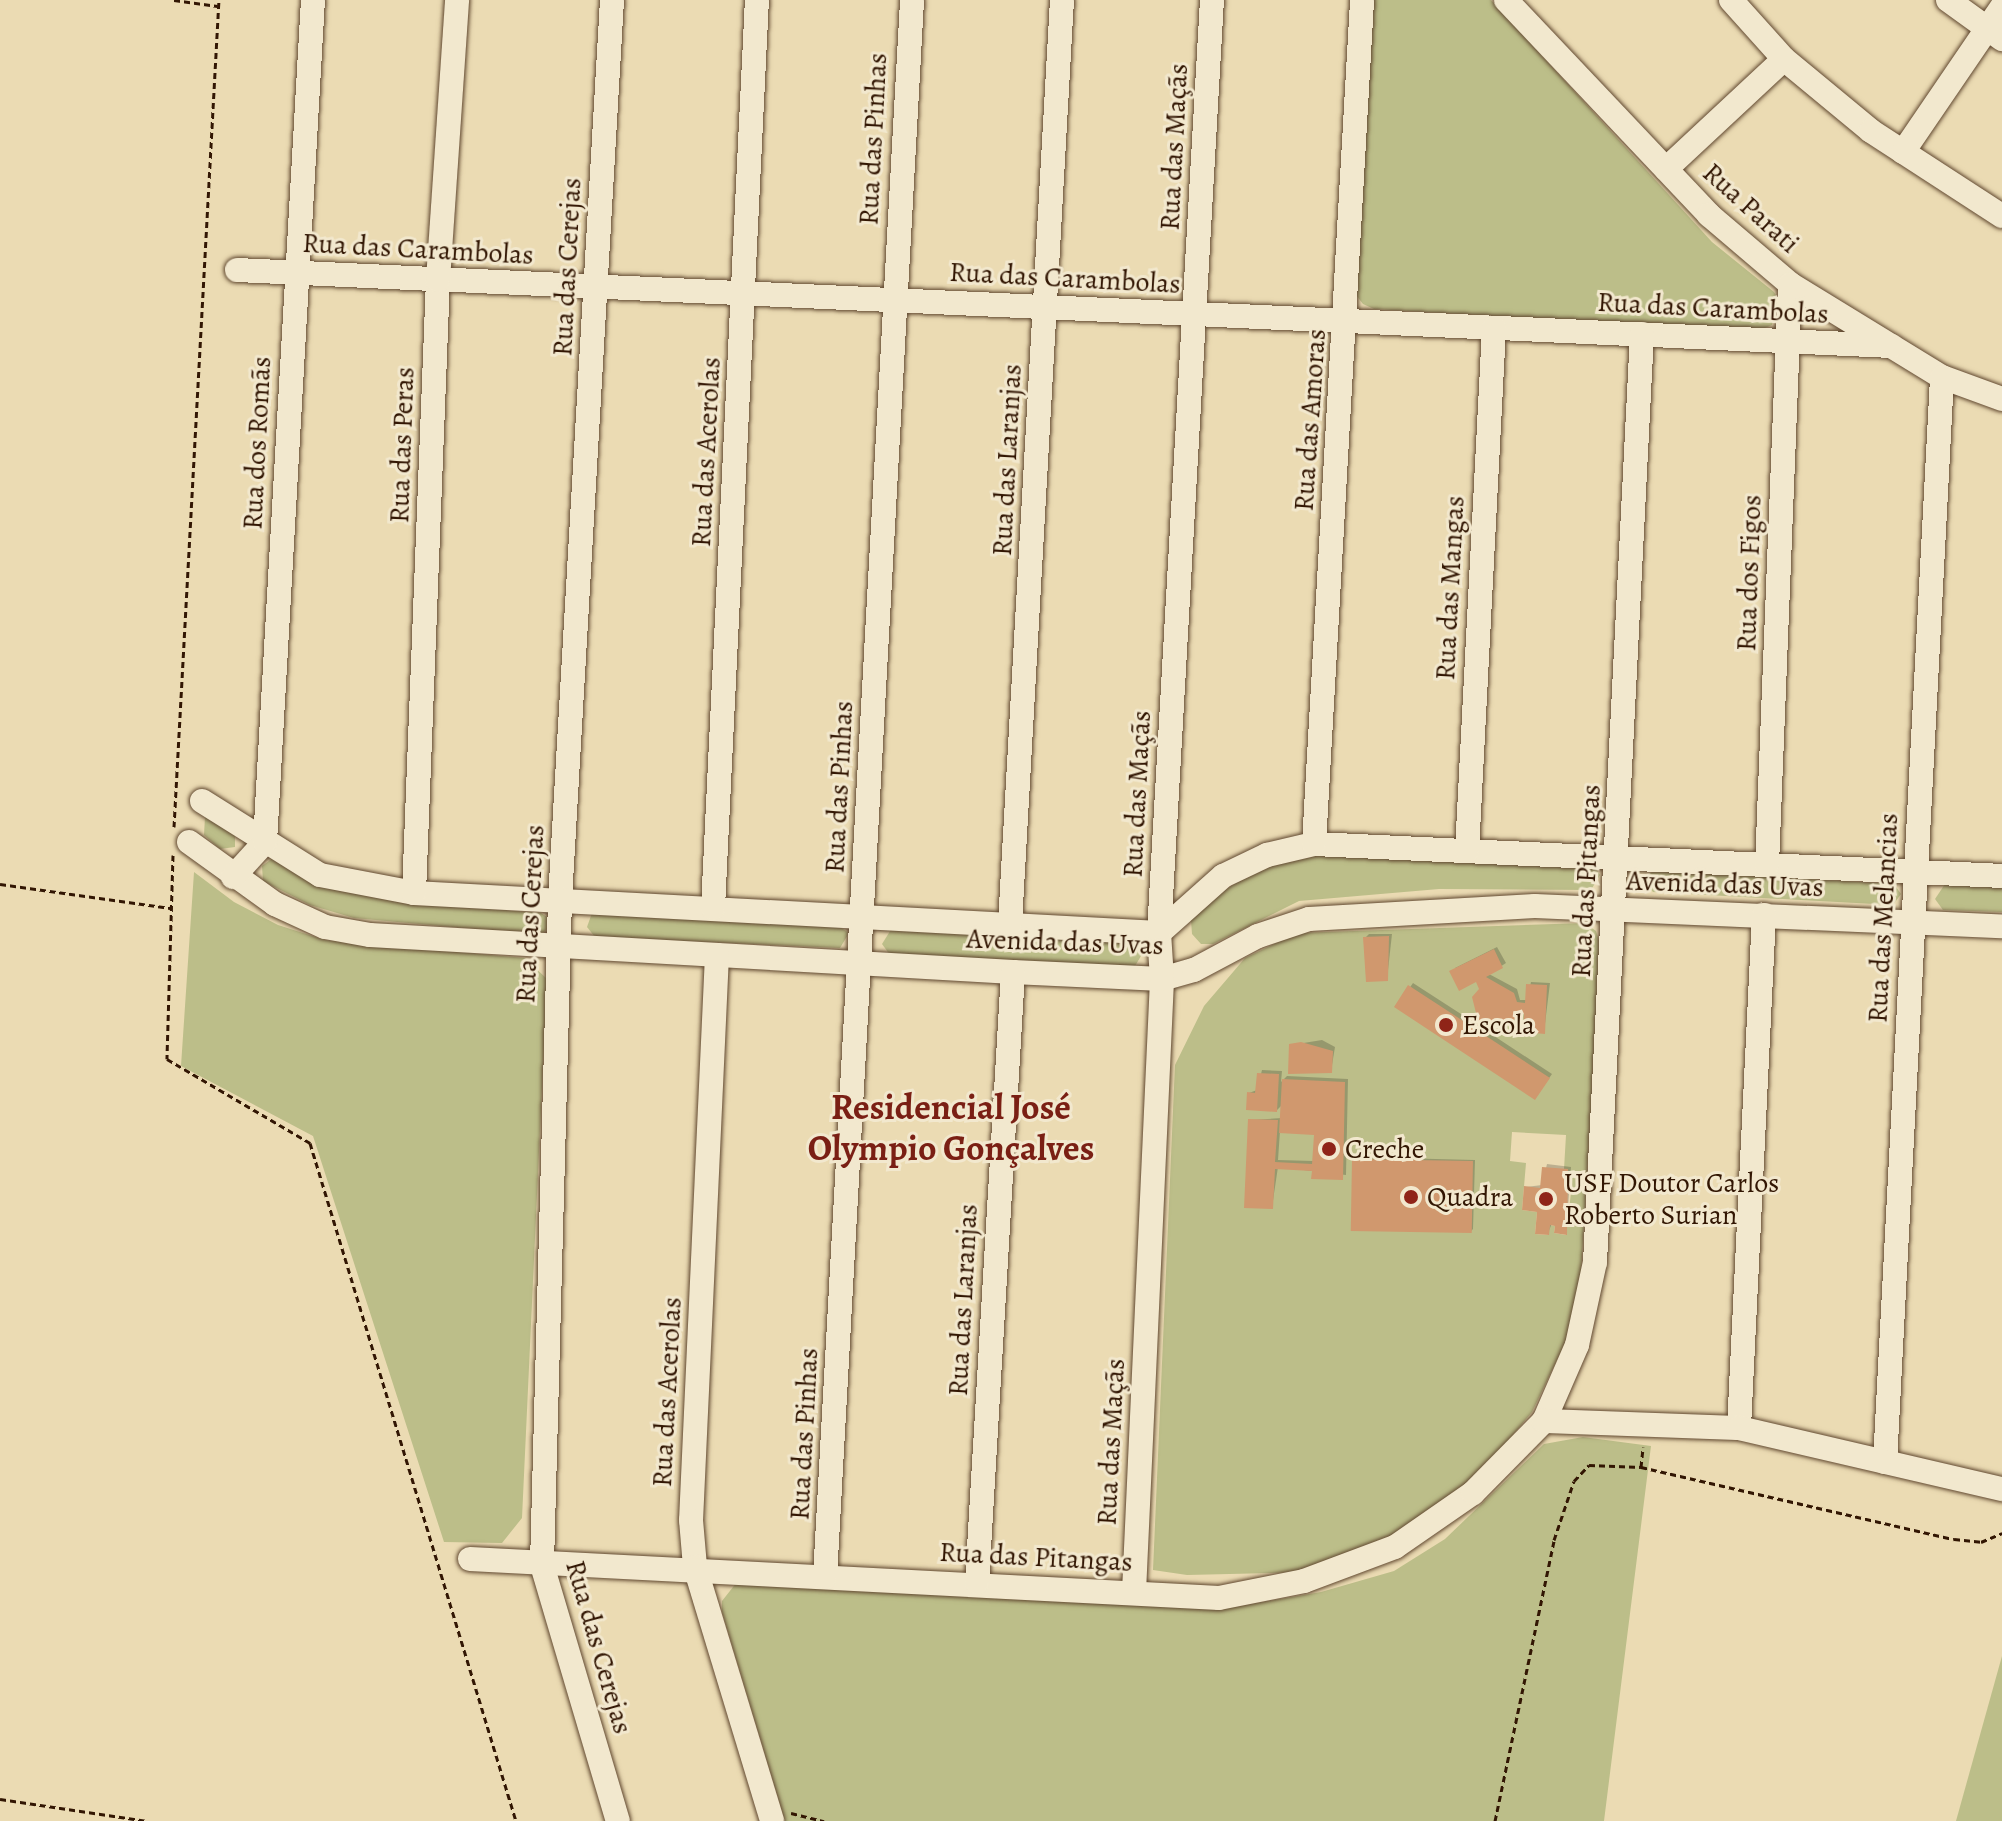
<!DOCTYPE html>
<html>
<head>
<meta charset="utf-8">
<style>
	body { margin:0 }
	#map { position:relative; width:2002px; height:1821px; overflow:hidden; background:#ebdbb3; font-family:Alegreya,serif }
	div>[style] { position:absolute }
	[style*='--x'] { left:calc(var(--x)*1px); top:calc(var(--y)*1px); width:calc(var(--w)*1px); rotate:calc(var(--a)*1deg) }
	.green>* { inset:0; background:#bcbe89 }
	.shadow>* { inset:0; background:#0003 }
	.building>* { inset:0; background:#d0986e; transform-origin:0 0 }
	.path>* { height:3px; margin-top:-1.5px; transform-origin:0; background:repeating-linear-gradient(90deg,#321603 0 6px,transparent 0 10px) }
	.roads { filter:drop-shadow(0 0 2px #60472f) drop-shadow(0 0 2px #60472f) }
	.minor>* { height:24px; margin:-12px; padding:0 12px; transform-origin:12px; border-radius:12px; background:#f2e8ce }
	.dots>* { width:22px; height:22px; translate:-50% -50%; box-sizing:border-box; border:4px solid #f2e8ce; border-radius:50% }
	span { translate:-50% -50%; white-space:nowrap; text-align:center; line-height:1.15; -webkit-text-stroke:6px #f2e8ce; paint-order:stroke }
	.street-label { font-size:28px; color:#321603 }
	.poi-label { font-size:28px; color:#321603 }
	.left { translate:0 -50%; text-align:left }
	.district-label { font-size:36px; color:#7a1f14; font-weight:700 }
</style>
</head>
<body>
<div id="map">
	<div class="green">
		<div style="clip-path:polygon(1369px 0,1491px 0,1712px 242px,1774px 292px,1778px 299px,1772px 325px,1758px 331px,1374px 309px,1363px 304px,1356px 295px)"></div>
		<div style="clip-path:polygon(205px 817px,235px 831px,235px 847px,220px 849px,204px 835px)"></div>
		<div style="clip-path:polygon(1343px 851px,1595px 867px,1600px 875px,1591px 890px,1439px 889px,1299px 901px,1213px 944px,1201px 944px,1192px 934px,1191px 920px,1201px 906px,1236px 883px,1279px 861px)"></div>
		<div style="clip-path:polygon(273px 858px,413px 903px,541px 913px,550px 919px,549px 927px,541px 935px,354px 918px,310px 905px,263px 881px,262px 866px)"></div>
		<div style="clip-path:polygon(1655px 870px,1894px 884px,1901px 894px,1893px 905px,1653px 892px,1642px 879px)"></div>
		<div style="clip-path:polygon(194px 872px,234px 902px,278px 925px,325px 940px,525px 958px,547px 979px,522px 1518px,502px 1543px,444px 1542px,313px 1136px,181px 1066px)"></div>
		<div style="clip-path:polygon(1945px 884px,2002px 887px,2002px 912px,1943px 910px,1935px 899px)"></div>
		<div style="clip-path:polygon(592px 913px,840px 927px,849px 933px,840px 948px,595px 937px,587px 927px)"></div>
		<div style="clip-path:polygon(evenodd,1585px 923px,1596px 931px,1601px 947px,1581px 1273px,1566px 1341px,1532px 1412px,1474px 1481px,1395px 1540px,1307px 1572px,1187px 1575px,1153px 1570px,1175px 1065px,1204px 1006px,1245px 958px,1297px 933px,1585px 923px,1512px 1132px,1566px 1135px,1564px 1169px,1572px 1184px,1566px 1235px,1554px 1233px,1555px 1226px,1550px 1225px,1548px 1235px,1535px 1234px,1537px 1212px,1522px 1210px,1526px 1163px,1510px 1161px,1512px 1132px)"></div>
		<div style="clip-path:polygon(892px 928px,1135px 944px,1144px 951px,1135px 966px,890px 955px,882px 944px)"></div>
		<div style="clip-path:polygon(1583px 1437px,1651px 1446px,1604px 1821px,785px 1821px,722px 1612px,722px 1601px,737px 1582px,1233px 1607px,1321px 1592px,1394px 1571px,1445px 1539px,1544px 1444px)"></div>
		<div style="clip-path:polygon(2002px 1656px,2002px 1821px,1956px 1821px)"></div>
	</div>
	<div class="shadow">
		<div style="clip-path:polygon(1369px 934px,1392px 934px,1387px 979px,1365px 938px)"></div>
		<div style="clip-path:polygon(1497px 947px,1506px 963px,1489px 974px,1517px 989px,1520px 1000px,1527px 1000px,1531px 982px,1550px 983px,1544px 1032px,1526px 1012px,1518px 1011px,1512px 1021px,1485px 1030px,1552px 1074px,1538px 1094px,1397px 1006px,1413px 983px,1478px 1025px,1482px 990px,1477px 979px,1455px 968px)"></div>
		<div style="clip-path:polygon(1322px 1040px,1335px 1047px,1331px 1071px,1291px 1045px)"></div>
		<div style="clip-path:polygon(evenodd,1262px 1070px,1282px 1071px,1281px 1082px,1287px 1076px,1348px 1079px,1346px 1175px,1278px 1167px,1272px 1207px,1250px 1120px,1282px 1118px,1283px 1104px,1277px 1110px,1249px 1093px,1257px 1090px,1262px 1070px,1280px 1131px,1316px 1133px,1314px 1161px,1278px 1160px,1280px 1131px)"></div>
		<div style="clip-path:polygon(1358px 1157px,1475px 1160px,1473px 1229px,1470px 1232px,1354px 1160px)"></div>
		<div style="clip-path:polygon(1547px 1164px,1571px 1167px,1566px 1233px,1552px 1223px,1548px 1233px,1526px 1187px,1542px 1185px)"></div>
	</div>
	<div class="building">
		<div style="clip-path:polygon(1389px 936px,1388px 981px,1366px 982px,1363px 937px)"></div>
		<div style="clip-path:polygon(1494px 949px,1503px 968px,1486px 977px,1514px 993px,1517px 1002px,1525px 1003px,1526px 984px,1547px 985px,1545px 1034px,1523px 1032px,1524px 1014px,1517px 1013px,1513px 1023px,1493px 1030px,1487px 1027px,1483px 1034px,1550px 1078px,1535px 1100px,1394px 1007px,1408px 985px,1474px 1028px,1478px 1021px,1472px 997px,1479px 989px,1476px 982px,1459px 991px,1449px 971px)"></div>
		<div style="clip-path:polygon(1301px 1042px,1333px 1051px,1332px 1073px,1288px 1074px,1289px 1044px)"></div>
		<div style="clip-path:polygon(1257px 1073px,1279px 1074px,1277px 1112px,1246px 1110px,1247px 1092px,1255px 1093px)"></div>
		<div style="clip-path:polygon(1282px 1079px,1345px 1082px,1343px 1180px,1311px 1179px,1312px 1171px,1275px 1169px,1273px 1209px,1244px 1208px,1248px 1119px,1278px 1120px,1275px 1162px,1312px 1164px,1314px 1135px,1279px 1133px)"></div>
		<div style="left:1352px;top:1159px;width:121px;height:72px;rotate:1deg"></div>
		<div style="clip-path:polygon(1542px 1167px,1568px 1169px,1567px 1235px,1554px 1233px,1555px 1226px,1550px 1225px,1549px 1235px,1535px 1234px,1537px 1212px,1522px 1210px,1524px 1186px,1540px 1188px)"></div>
	</div>
	<div class="path">
		<div style="--x:174;--y:0;--w:44;--a:7.8"></div>
		<div style="--x:174;--y:827;--w:828;--a:-86.89"></div>
		<div style="--x:173;--y:855;--w:204;--a:91.7"></div>
		<div style="--x:167;--y:1059;--w:166;--a:30.4"></div>
		<div style="--x:310;--y:1143;--w:709;--a:73.1"></div>
		<div style="--x:0;--y:884;--w:172;--a:8"></div>
		<div style="--x:1641;--y:1467;--w:20;--a:-84"></div>
		<div style="--x:0;--y:1799;--w:149;--a:8.5"></div>
		<div style="--x:791;--y:1813;--w:34;--a:14"></div>
		<div style="--x:1495;--y:1821;--w:287;--a:-78.1"></div>
		<div style="--x:1554;--y:1540;--w:62;--a:-71.3"></div>
		<div style="--x:1574;--y:1481;--w:22;--a:-47"></div>
		<div style="--x:1589;--y:1465;--w:52;--a:2.2"></div>
		<div style="--x:1641;--y:1467;--w:321;--a:13"></div>
		<div style="--x:1954;--y:1539;--w:27;--a:6"></div>
		<div style="--x:1981;--y:1542;--w:23;--a:-23"></div>
	</div>
	<div class="roads">
		<div class="minor">
			<div style="--x:612;--y:0;--w:901;--a:93.31"></div>
			<div style="--x:560;--y:899;--w:666;--a:91.55"></div>
			<div style="--x:542;--y:1565;--w:267;--a:73.5"></div>
			<div style="--x:1506;--y:0;--w:296;--a:46.6"></div>
			<div style="--x:1709;--y:215;--w:106;--a:40.4"></div>
			<div style="--x:1790;--y:284;--w:178;--a:31.5"></div>
			<div style="--x:1942;--y:377;--w:64;--a:20.1"></div>
			<div style="--x:1731;--y:0;--w:79;--a:48.1"></div>
			<div style="--x:1784;--y:59;--w:113;--a:39.6"></div>
			<div style="--x:1871;--y:131;--w:156;--a:33"></div>
			<div style="--x:1948;--y:0;--w:67;--a:35.8"></div>
			<div style="--x:1903;--y:152;--w:176;--a:-55.7"></div>
			<div style="--x:1666;--y:169;--w:161;--a:-43"></div>
			<div style="--x:237;--y:270;--w:1656;--a:2.63"></div>
			<div style="--x:202;--y:801;--w:139;--a:32.1"></div>
			<div style="--x:320;--y:875;--w:96;--a:10.8"></div>
			<div style="--x:414;--y:893;--w:746;--a:3.07"></div>
			<div style="--x:1159;--y:933;--w:86;--a:-41.7"></div>
			<div style="--x:1223;--y:876;--w:49;--a:-25.5"></div>
			<div style="--x:1267;--y:855;--w:48;--a:-13.2"></div>
			<div style="--x:1314;--y:844;--w:689;--a:2.66"></div>
			<div style="--x:189;--y:842;--w:106;--a:35.8"></div>
			<div style="--x:275;--y:904;--w:55;--a:24.7"></div>
			<div style="--x:325;--y:927;--w:46;--a:10.1"></div>
			<div style="--x:370;--y:935;--w:644;--a:3.29"></div>
			<div style="--x:1013;--y:972;--w:149;--a:2.7"></div>
			<div style="--x:1162;--y:979;--w:33;--a:-16"></div>
			<div style="--x:1194;--y:970;--w:72;--a:-28"></div>
			<div style="--x:1258;--y:936;--w:54;--a:-18.4"></div>
			<div style="--x:1309;--y:919;--w:226;--a:-3.3"></div>
			<div style="--x:1535;--y:906;--w:467;--a:2.5"></div>
			<div style="--x:1314;--y:844;--w:845;--a:-86.74"></div>
			<div style="--x:1467;--y:851;--w:524;--a:-87.04"></div>
			<div style="--x:1767;--y:865;--w:581;--a:-87.73"></div>
			<div style="--x:233;--y:877;--w:47;--a:-47.6"></div>
			<div style="--x:265;--y:842;--w:843;--a:-86.74"></div>
			<div style="--x:414;--y:893;--w:613;--a:-87.76"></div>
			<div style="--x:438;--y:280;--w:281;--a:-86.1"></div>
			<div style="--x:713;--y:908;--w:909;--a:-87.23"></div>
			<div style="--x:1010;--y:924;--w:925;--a:-86.78"></div>
			<div style="--x:717;--y:955;--w:566;--a:92.63"></div>
			<div style="--x:691;--y:1520;--w:47;--a:85.1"></div>
			<div style="--x:695;--y:1567;--w:265;--a:73.1"></div>
			<div style="--x:1544;--y:1421;--w:83;--a:-66.5"></div>
			<div style="--x:1577;--y:1345;--w:85;--a:-77.8"></div>
			<div style="--x:1595;--y:1262;--w:929;--a:-87.1"></div>
			<div style="--x:1739;--y:1428;--w:514;--a:-87.21"></div>
			<div style="--x:1885;--y:1462;--w:1086;--a:-86.99"></div>
			<div style="--x:470;--y:1559;--w:750;--a:2.98"></div>
			<div style="--x:1219;--y:1598;--w:87;--a:-11.3"></div>
			<div style="--x:1304;--y:1581;--w:97;--a:-20.5"></div>
			<div style="--x:1395;--y:1547;--w:95;--a:-34.7"></div>
			<div style="--x:1473;--y:1493;--w:101;--a:-45.4"></div>
			<div style="--x:1544;--y:1421;--w:195;--a:2.1"></div>
			<div style="--x:1739;--y:1428;--w:270;--a:13.1"></div>
			<div style="--x:825;--y:1577;--w:1579;--a:-86.84"></div>
			<div style="--x:977;--y:1582;--w:611;--a:-86.62"></div>
			<div style="--x:1134;--y:1592;--w:614;--a:-87.38"></div>
			<div style="--x:1162;--y:979;--w:46;--a:-93.7"></div>
			<div style="--x:1159;--y:933;--w:935;--a:-86.75"></div>
		</div>
	</div>
	<div class="dots">
		<div style="left:1446px;top:1025px;background:#8f2418"></div>
		<div style="left:1329px;top:1149px;background:#8f2418"></div>
		<div style="left:1411px;top:1197px;background:#8f2418"></div>
		<div style="left:1546px;top:1199px;background:#8f2418"></div>
	</div>
	<div class="street-label">
		<span style="left:873px;top:139px;rotate:-87deg">Rua das Pinhas</span>
		<span style="left:1174px;top:147px;rotate:-87deg">Rua das Maçãs</span>
		<span style="left:1751px;top:208px;rotate:42deg">Rua Parati</span>
		<span style="left:418px;top:249px;rotate:3deg">Rua das Carambolas</span>
		<span style="left:567px;top:267px;rotate:-87deg">Rua das Cerejas</span>
		<span style="left:1065px;top:278px;rotate:3deg">Rua das Carambolas</span>
		<span style="left:1713px;top:308px;rotate:3deg">Rua das Carambolas</span>
		<span style="left:1310px;top:420px;rotate:-86deg">Rua das Amoras</span>
		<span style="left:257px;top:443px;rotate:-87deg">Rua dos Romãs</span>
		<span style="left:402px;top:445px;rotate:-88deg">Rua das Peras</span>
		<span style="left:706px;top:452px;rotate:-87deg">Rua das Acerolas</span>
		<span style="left:1007px;top:460px;rotate:-87deg">Rua das Laranjas</span>
		<span style="left:1749px;top:573px;rotate:-88deg">Rua dos Figos</span>
		<span style="left:1450px;top:588px;rotate:-87deg">Rua das Mangas</span>
		<span style="left:839px;top:787px;rotate:-87deg">Rua das Pinhas</span>
		<span style="left:1137px;top:794px;rotate:-87deg">Rua das Maçãs</span>
		<span style="left:1586px;top:881px;rotate:-87deg">Rua das Pitangas</span>
		<span style="left:1725px;top:884px;rotate:2deg">Avenida das Uvas</span>
		<span style="left:530px;top:914px;rotate:-87deg">Rua das Cerejas</span>
		<span style="left:1883px;top:918px;rotate:-87deg">Rua das Melancias</span>
		<span style="left:1065px;top:942px;rotate:2deg">Avenida das Uvas</span>
		<span style="left:963px;top:1300px;rotate:-87deg">Rua das Laranjas</span>
		<span style="left:667px;top:1392px;rotate:-87deg">Rua das Acerolas</span>
		<span style="left:804px;top:1434px;rotate:-87deg">Rua das Pinhas</span>
		<span style="left:1111px;top:1442px;rotate:-87deg">Rua das Maçãs</span>
		<span style="left:1036px;top:1557px;rotate:3deg">Rua das Pitangas</span>
		<span style="left:599px;top:1647px;rotate:74deg">Rua das Cerejas</span>
	</div>
	<div class="poi-label">
		<span class="left" style="left:1462px;top:1025px">Escola</span>
		<span class="left" style="left:1345px;top:1149px">Creche</span>
		<span class="left" style="left:1564px;top:1199px">USF Doutor Carlos<br>Roberto Surian</span>
		<span class="left" style="left:1427px;top:1197px">Quadra</span>
	</div>
	<div class="district-label">
		<span style="left:951px;top:1127px">Residencial José<br>Olympio Gonçalves</span>
	</div>
</div>
</body>
</html>
